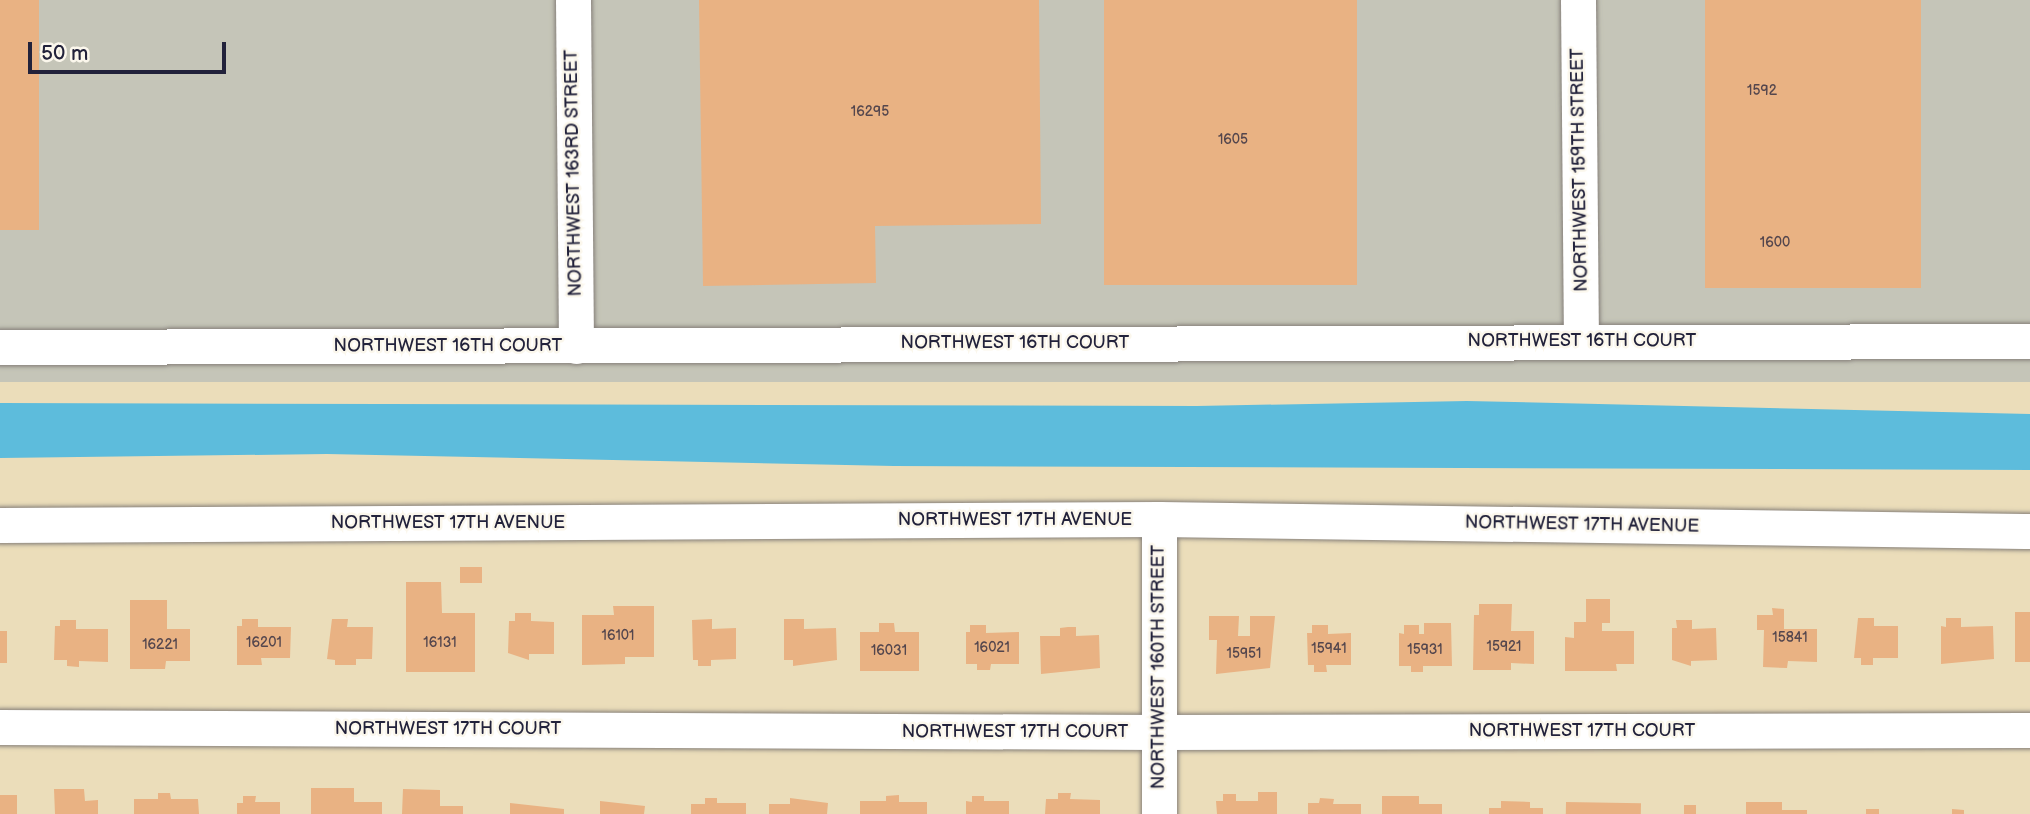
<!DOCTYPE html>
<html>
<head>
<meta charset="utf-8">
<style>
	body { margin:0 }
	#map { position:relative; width:2030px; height:814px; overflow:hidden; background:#ebddba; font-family:"Balsamiq Sans",sans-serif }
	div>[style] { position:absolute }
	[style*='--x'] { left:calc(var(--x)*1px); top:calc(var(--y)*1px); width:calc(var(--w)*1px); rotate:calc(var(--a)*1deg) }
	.industrial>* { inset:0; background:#c5c5b8; transform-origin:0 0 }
	.water>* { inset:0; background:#5dbcdc }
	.building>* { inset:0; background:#e9b283; transform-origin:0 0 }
	.roads { filter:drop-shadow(0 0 2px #86807a) drop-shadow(0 0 2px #86807a) }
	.minor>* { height:35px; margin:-17.5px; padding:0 17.5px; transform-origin:17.5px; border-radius:17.5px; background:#fff }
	span { translate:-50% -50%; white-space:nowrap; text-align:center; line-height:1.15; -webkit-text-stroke:5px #fbf7ec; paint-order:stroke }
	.number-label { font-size:14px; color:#54464d }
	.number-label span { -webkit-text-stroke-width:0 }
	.street-label { font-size:18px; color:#22223b }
	.scale { position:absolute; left:28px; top:42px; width:198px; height:32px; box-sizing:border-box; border:4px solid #22223b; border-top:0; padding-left:9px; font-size:21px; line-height:24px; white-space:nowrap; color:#22223b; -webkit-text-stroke:5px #fbf7ec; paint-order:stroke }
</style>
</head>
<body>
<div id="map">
	<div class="industrial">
		<div style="left:0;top:0;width:2030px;height:382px"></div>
	</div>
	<div class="water">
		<div style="clip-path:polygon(1467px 401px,2030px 414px,2030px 470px,894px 466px,327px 454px,0 458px,0 403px,1197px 406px)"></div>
	</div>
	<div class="building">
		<div style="left:0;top:0;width:39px;height:230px"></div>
		<div style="clip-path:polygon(699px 0,1039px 0,1041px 224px,875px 226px,876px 283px,703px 286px)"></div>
		<div style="left:1104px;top:0;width:253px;height:285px"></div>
		<div style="left:1705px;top:0;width:216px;height:288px"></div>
		<div style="left:460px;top:567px;width:22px;height:16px"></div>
		<div style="clip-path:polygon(406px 582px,441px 582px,442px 613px,475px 613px,475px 672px,406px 672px)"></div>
		<div style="clip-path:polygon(1586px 599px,1610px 599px,1610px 623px,1602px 623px,1602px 631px,1634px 631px,1634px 664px,1616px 664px,1617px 671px,1565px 671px,1565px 637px,1574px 638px,1574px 622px,1586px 622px)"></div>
		<div style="clip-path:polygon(130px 600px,167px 600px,167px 629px,190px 629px,190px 661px,166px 661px,165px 669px,130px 669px)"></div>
		<div style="clip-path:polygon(1479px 604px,1512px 604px,1511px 631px,1534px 631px,1534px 664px,1511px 663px,1511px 670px,1473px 670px,1474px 615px,1479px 615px)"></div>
		<div style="clip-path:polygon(613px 606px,654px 606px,654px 657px,625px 657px,625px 664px,582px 665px,582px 615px,614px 615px)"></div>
		<div style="clip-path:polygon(1772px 608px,1784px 609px,1784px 629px,1817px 629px,1817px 662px,1788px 661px,1787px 668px,1763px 667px,1764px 630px,1757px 630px,1757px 615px,1773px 615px)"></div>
		<div style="left:2015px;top:612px;width:15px;height:50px"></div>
		<div style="clip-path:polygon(515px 613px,531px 613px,531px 621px,554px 622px,554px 654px,529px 654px,529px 660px,508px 653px,509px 621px,515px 621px)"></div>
		<div style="clip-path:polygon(1209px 616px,1239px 616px,1238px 636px,1250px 636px,1250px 616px,1275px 616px,1270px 668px,1216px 674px,1217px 640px,1209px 640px)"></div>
		<div style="clip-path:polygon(1858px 618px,1874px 618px,1874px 626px,1898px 626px,1898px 658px,1873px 658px,1873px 665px,1861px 665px,1861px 658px,1854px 658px)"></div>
		<div style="clip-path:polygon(1946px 618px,1961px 618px,1961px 627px,1993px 626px,1994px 659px,1941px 664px,1941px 626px,1946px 627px)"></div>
		<div style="clip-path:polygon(242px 619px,258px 619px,258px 627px,291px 627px,290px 658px,261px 658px,262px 665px,237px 665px,237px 626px,242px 626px)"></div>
		<div style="clip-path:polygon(332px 619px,348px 619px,347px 627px,373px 627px,372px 659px,356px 659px,356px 665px,335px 665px,335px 660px,327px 659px)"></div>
		<div style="clip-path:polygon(712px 619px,712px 629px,736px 628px,736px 659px,711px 660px,711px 666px,698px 666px,698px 660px,693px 660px,692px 620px)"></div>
		<div style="clip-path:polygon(784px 619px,804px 619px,804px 629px,836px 628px,837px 660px,793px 666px,793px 660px,784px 660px)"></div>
		<div style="clip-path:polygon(60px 620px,76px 620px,76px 629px,108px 629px,108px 662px,79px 661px,79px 667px,67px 666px,67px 660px,54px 660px,55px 626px,60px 626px)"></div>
		<div style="clip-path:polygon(1676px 620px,1692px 620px,1692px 629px,1716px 628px,1717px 660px,1691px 661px,1691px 666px,1672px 660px,1672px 628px,1677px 628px)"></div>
		<div style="clip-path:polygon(879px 623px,894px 623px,895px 632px,919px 632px,919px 671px,860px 671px,860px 632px,879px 632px)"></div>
		<div style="clip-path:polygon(1424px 623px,1451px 623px,1452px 666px,1423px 666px,1423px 672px,1411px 672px,1411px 666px,1399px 666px,1399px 633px,1404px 634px,1404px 625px,1419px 625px,1419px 634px,1424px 634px)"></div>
		<div style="clip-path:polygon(970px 625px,986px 625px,986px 633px,1019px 632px,1019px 664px,991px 664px,990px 670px,977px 670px,977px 664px,966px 664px,966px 632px,970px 632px)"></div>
		<div style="clip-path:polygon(1312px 625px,1328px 625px,1328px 634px,1351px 633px,1351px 665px,1326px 665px,1327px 672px,1314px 672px,1314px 665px,1308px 665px,1307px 633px,1312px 633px)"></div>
		<div style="clip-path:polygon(1068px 627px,1076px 627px,1076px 636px,1099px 635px,1100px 668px,1041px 674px,1040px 636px,1060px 636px,1060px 628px)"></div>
		<div style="left:0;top:631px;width:7px;height:32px"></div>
		<div style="clip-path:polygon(311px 788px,354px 788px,354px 802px,382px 802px,382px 814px,311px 814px)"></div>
		<div style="clip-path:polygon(54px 789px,84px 789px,85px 801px,98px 800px,98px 814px,55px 814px)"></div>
		<div style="clip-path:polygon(403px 789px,440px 790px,440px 806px,463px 806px,463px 814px,402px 814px)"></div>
		<div style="clip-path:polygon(1258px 792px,1277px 792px,1277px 814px,1217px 814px,1216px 801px,1223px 801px,1223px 794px,1236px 794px,1236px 801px,1258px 801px)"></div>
		<div style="clip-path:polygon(158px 793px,170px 793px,171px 799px,198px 799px,199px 814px,134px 814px,134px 799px,158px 799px)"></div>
		<div style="clip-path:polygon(1058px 793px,1071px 793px,1070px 799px,1100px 800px,1100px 814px,1045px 814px,1046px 799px,1058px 799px)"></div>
		<div style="left:0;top:795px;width:17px;height:19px"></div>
		<div style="clip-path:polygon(899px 795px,899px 802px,927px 802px,927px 814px,860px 814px,860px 801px,886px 801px,886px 796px)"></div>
		<div style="clip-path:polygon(243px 796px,256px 796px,255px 802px,280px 802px,280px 814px,237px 814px,237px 803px,243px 803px)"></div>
		<div style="clip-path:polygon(972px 796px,984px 796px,984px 801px,1009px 801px,1009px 814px,966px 814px,966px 801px,972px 802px)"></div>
		<div style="clip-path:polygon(1382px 796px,1419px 796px,1419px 804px,1442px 804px,1442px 814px,1382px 814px)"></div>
		<div style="clip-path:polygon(705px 798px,717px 798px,717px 803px,746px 803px,746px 814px,691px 814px,691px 804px,705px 804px)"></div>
		<div style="clip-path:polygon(790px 798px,828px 803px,827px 814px,769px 814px,769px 804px,790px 804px)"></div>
		<div style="clip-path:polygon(1320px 798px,1334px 799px,1333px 804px,1361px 804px,1361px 814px,1308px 814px,1308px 803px,1319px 803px)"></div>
		<div style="clip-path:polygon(600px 801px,645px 806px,644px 814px,600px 814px)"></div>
		<div style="clip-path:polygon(1501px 801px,1530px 802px,1530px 808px,1543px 808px,1543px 814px,1489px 814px,1489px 808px,1501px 808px)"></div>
		<div style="left:1566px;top:802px;width:75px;height:12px;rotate:1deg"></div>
		<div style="clip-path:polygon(1746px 802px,1782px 802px,1782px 810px,1807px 810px,1807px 814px,1746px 814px)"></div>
		<div style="clip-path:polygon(510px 803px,564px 809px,564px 814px,510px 814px)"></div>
		<div style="left:1684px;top:805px;width:12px;height:9px"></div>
		<div style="left:1866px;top:809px;width:13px;height:5px"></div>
		<div style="clip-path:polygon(1952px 809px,1964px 810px,1964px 814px,1952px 814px)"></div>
	</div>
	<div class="roads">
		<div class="minor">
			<div style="--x:573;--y:0;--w:346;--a:89.5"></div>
			<div style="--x:1578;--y:0;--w:340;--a:89.5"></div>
			<div style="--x:0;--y:347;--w:2030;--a:-0.17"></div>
			<div style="--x:0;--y:525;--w:1159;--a:-0.3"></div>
			<div style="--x:1159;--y:519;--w:871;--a:0.79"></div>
			<div style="--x:0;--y:727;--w:1159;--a:0.25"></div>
			<div style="--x:1159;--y:732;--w:871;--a:-0.13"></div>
			<div style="--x:1159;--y:814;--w:295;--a:-90"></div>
		</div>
	</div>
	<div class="number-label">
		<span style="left:1762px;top:91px">1592</span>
		<span style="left:870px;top:112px">16295</span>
		<span style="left:1233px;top:140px">1605</span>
		<span style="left:1775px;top:243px">1600</span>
		<span style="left:618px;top:636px">16101</span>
		<span style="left:1790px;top:638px">15841</span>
		<span style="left:264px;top:643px">16201</span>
		<span style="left:440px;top:643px">16131</span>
		<span style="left:160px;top:645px">16221</span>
		<span style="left:1504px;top:647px">15921</span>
		<span style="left:992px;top:648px">16021</span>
		<span style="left:1329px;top:649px">15941</span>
		<span style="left:1425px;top:650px">15931</span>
		<span style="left:889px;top:651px">16031</span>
		<span style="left:1244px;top:654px">15951</span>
	</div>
	<div class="street-label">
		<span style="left:1580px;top:170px;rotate:-91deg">NORTHWEST 159TH STREET</span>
		<span style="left:574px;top:173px;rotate:-91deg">NORTHWEST 163RD STREET</span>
		<span style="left:1582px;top:341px">NORTHWEST 16TH COURT</span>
		<span style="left:1015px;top:343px">NORTHWEST 16TH COURT</span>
		<span style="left:448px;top:346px">NORTHWEST 16TH COURT</span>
		<span style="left:1015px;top:520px">NORTHWEST 17TH AVENUE</span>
		<span style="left:448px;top:523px">NORTHWEST 17TH AVENUE</span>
		<span style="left:1582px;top:525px;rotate:1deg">NORTHWEST 17TH AVENUE</span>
		<span style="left:1159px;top:667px;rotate:-90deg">NORTHWEST 160TH STREET</span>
		<span style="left:448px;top:729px">NORTHWEST 17TH COURT</span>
		<span style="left:1582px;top:731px">NORTHWEST 17TH COURT</span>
		<span style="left:1015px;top:732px">NORTHWEST 17TH COURT</span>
	</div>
	<div class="scale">50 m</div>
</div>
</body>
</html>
